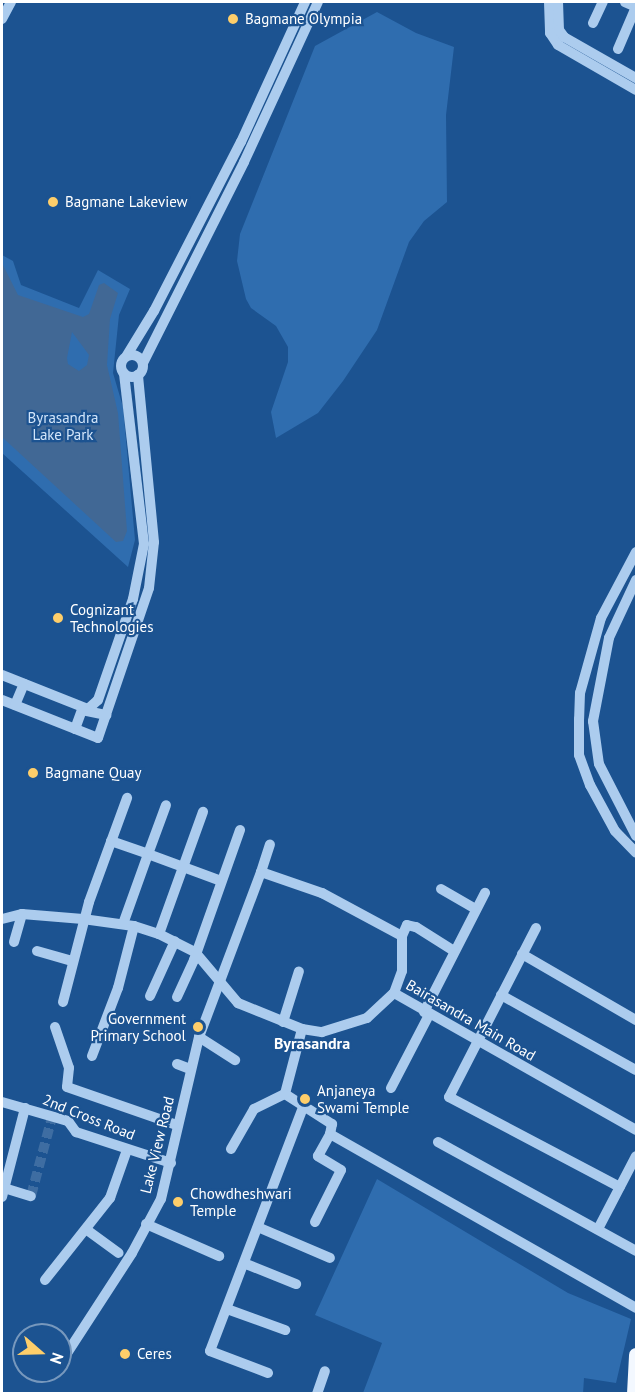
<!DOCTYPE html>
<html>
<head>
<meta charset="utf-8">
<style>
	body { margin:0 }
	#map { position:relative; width:638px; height:1395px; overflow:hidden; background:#1c5391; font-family:"PT Sans",sans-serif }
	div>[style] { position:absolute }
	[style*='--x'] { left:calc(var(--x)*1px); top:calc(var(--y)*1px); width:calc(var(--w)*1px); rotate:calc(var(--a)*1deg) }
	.green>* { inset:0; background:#2f6daf }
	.water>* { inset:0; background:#416895 }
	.minor-tunnel>* { height:10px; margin-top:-5px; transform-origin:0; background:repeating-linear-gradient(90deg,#3e6da2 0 10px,transparent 0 15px) }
	.minor>* { height:10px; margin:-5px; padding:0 5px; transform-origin:5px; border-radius:5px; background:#acccee }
	.minor>.ring { margin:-5px; padding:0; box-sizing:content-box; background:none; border:10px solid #acccee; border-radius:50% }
	.major>* { height:14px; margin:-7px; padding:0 7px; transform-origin:7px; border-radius:7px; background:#f3f8ff }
	.dots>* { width:16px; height:16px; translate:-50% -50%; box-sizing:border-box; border:3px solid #1c5391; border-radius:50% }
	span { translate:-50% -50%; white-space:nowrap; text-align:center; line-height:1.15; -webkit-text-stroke:4.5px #1c5391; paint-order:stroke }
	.poi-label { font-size:15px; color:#fff }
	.left { translate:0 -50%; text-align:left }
	.right { translate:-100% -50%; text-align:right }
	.park-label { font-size:15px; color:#d2e5fa }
	.street-label { font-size:15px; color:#fff }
	.neighbourhood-label { font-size:16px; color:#fff; font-weight:700 }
	.frame { position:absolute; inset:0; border:3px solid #fff; pointer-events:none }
	.north { position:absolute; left:12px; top:1323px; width:60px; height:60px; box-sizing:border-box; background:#1c5391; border:2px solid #7798bd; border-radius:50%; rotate:110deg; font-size:16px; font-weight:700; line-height:24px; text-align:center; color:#fff }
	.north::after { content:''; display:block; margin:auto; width:21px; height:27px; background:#fece6a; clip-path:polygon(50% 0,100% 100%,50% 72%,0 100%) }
</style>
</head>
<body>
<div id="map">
	<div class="green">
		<div style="clip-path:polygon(377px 12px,416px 33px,454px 47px,446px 115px,447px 202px,424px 221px,409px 242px,377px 330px,343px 381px,318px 413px,276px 438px,271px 412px,288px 362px,288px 347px,276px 326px,251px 308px,246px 299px,237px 261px,240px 234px,315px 46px)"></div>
		<div style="clip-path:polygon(2px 255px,13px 261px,21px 285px,79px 308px,98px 270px,130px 289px,119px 315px,113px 373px,123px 407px,135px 540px,128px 567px,2px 453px)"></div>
		<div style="clip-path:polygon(377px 1179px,568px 1293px,631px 1319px,616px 1383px,584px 1378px,583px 1394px,363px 1393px,382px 1343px,315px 1315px)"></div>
	</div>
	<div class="water">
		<div style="clip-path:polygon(evenodd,2px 263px,18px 295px,83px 317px,89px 314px,99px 285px,104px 283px,118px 293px,110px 319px,107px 365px,118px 413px,127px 531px,123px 541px,116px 542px,2px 437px,2px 263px,72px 332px,89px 355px,87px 365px,79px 371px,68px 364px,67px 358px,72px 332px)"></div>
	</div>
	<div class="minor-tunnel">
		<div style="--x:31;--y:1196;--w:82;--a:-75.1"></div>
	</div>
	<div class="minor">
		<div style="--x:549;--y:2;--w:31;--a:88"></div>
		<div style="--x:550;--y:33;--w:14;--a:56"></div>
		<div style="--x:558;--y:45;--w:90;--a:30"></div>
		<div style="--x:558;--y:2;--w:28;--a:88"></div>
		<div style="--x:559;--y:30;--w:9;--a:54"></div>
		<div style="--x:564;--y:37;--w:83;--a:29.7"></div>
		<div style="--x:2;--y:19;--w:19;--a:-62"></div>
		<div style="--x:593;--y:23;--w:23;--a:-65"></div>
		<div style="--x:618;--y:49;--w:46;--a:-66.8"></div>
		<div style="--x:636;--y:7;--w:12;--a:-156"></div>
		<div class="ring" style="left:121px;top:355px;width:12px;height:12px"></div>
		<div style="--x:127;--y:355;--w:52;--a:-58.5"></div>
		<div style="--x:154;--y:311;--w:190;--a:-62.8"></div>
		<div style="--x:241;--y:142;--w:154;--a:-65.4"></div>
		<div style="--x:143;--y:363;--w:225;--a:-63.3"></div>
		<div style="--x:244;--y:162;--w:176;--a:-65.2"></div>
		<div style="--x:636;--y:552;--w:75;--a:117.9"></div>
		<div style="--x:601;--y:618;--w:78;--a:105.6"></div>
		<div style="--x:580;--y:693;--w:26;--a:92"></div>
		<div style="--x:579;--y:719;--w:36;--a:90"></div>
		<div style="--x:579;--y:755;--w:32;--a:70"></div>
		<div style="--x:590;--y:785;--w:52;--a:61.5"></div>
		<div style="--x:615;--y:831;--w:30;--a:46"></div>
		<div style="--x:636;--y:580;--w:64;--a:115"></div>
		<div style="--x:609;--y:638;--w:85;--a:100.9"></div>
		<div style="--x:593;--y:721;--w:43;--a:82.1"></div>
		<div style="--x:599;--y:764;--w:81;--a:62.8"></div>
		<div style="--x:2;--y:675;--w:92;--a:21.6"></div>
		<div style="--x:88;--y:709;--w:13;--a:-42"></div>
		<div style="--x:98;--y:700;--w:107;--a:-70.9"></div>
		<div style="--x:133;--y:599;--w:56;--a:-78.7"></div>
		<div style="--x:144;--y:544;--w:172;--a:-96.7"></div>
		<div style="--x:2;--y:700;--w:103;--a:21.6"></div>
		<div style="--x:98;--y:738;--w:158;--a:-71.2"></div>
		<div style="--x:149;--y:588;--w:46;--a:-83.8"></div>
		<div style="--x:154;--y:542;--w:168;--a:-95.5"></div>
		<div style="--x:15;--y:705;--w:23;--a:-67"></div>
		<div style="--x:75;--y:729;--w:20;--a:-70"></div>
		<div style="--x:82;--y:710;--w:25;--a:12"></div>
		<div style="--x:111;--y:841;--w:39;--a:19"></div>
		<div style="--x:148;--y:854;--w:52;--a:-69.8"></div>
		<div style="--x:261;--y:872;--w:29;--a:-72"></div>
		<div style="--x:441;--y:889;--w:39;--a:30"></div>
		<div style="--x:2;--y:919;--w:21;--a:-14"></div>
		<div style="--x:22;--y:914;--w:61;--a:4.7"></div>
		<div style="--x:83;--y:919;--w:51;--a:7.8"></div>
		<div style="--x:134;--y:926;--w:26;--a:18"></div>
		<div style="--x:159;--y:934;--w:40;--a:26.6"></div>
		<div style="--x:195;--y:952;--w:67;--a:49.9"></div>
		<div style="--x:238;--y:1003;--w:69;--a:22.1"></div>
		<div style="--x:302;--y:1029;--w:20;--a:9"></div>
		<div style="--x:322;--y:1032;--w:47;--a:-17.3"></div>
		<div style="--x:367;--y:1018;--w:37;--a:-43"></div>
		<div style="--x:394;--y:993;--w:278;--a:29.5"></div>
		<div style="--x:123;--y:924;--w:74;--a:-70.3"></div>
		<div style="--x:148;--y:854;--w:78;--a:20.3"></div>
		<div style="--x:536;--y:928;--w:190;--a:117.2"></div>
		<div style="--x:449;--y:1097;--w:193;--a:27.8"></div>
		<div style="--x:159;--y:934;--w:130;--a:-70.2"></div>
		<div style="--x:14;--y:942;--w:29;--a:-74"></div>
		<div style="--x:37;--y:951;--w:36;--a:16"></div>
		<div style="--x:522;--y:954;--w:132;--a:30.1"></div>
		<div style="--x:394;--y:993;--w:23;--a:-70"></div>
		<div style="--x:402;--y:971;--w:35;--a:-90"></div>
		<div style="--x:501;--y:995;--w:154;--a:29.1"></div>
		<div style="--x:150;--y:996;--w:60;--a:-65.6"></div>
		<div style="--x:177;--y:997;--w:41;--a:-65.3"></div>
		<div style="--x:194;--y:960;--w:138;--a:-70.5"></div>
		<div style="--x:63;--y:1002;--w:103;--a:-75.4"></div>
		<div style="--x:89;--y:902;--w:111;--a:-69.9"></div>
		<div style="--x:424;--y:1012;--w:134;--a:-62.9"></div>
		<div style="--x:283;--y:1022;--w:53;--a:-72.6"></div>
		<div style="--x:55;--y:1027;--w:43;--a:71.1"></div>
		<div style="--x:69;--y:1068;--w:19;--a:96"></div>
		<div style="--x:67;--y:1087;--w:116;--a:19.1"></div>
		<div style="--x:302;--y:1029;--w:67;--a:104.7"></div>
		<div style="--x:285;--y:1094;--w:56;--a:32.6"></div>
		<div style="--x:332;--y:1124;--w:10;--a:101"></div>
		<div style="--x:330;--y:1134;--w:352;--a:29.6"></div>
		<div style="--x:199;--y:1037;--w:43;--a:32.6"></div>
		<div style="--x:92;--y:1056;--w:73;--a:-69.1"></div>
		<div style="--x:118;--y:988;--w:64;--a:-75.5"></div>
		<div style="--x:177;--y:1064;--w:14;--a:21"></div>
		<div style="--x:391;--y:1088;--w:82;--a:-62.5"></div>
		<div style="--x:2;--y:1102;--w:69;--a:16.1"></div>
		<div style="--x:68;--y:1121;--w:14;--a:54"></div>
		<div style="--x:76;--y:1132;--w:100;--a:18.1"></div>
		<div style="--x:438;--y:1142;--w:226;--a:28.8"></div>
		<div style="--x:231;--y:1149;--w:46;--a:-60.1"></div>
		<div style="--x:254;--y:1109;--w:34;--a:-26"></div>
		<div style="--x:4;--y:1188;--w:28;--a:17"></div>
		<div style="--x:2;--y:1197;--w:92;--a:-75.5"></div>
		<div style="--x:315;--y:1222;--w:58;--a:-63.4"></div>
		<div style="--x:341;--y:1170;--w:27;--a:-149"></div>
		<div style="--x:318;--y:1156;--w:25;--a:-61"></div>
		<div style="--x:146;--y:1224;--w:80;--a:23.7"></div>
		<div style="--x:260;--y:1228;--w:76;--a:23.2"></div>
		<div style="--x:598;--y:1229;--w:82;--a:-62.5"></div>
		<div style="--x:87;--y:1230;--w:39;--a:36"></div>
		<div style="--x:246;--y:1264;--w:54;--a:21.8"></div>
		<div style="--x:45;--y:1280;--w:105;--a:-51.6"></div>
		<div style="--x:110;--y:1198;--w:51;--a:-70.5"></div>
		<div style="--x:227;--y:1309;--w:62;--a:19.9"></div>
		<div style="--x:60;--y:1364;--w:132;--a:-57"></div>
		<div style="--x:132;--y:1253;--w:61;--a:-61.8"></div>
		<div style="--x:161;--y:1199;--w:166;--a:-76.8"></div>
		<div style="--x:199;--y:1037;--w:176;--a:-69.4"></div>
		<div style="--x:261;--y:872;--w:65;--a:19"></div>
		<div style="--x:322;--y:893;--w:91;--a:28.3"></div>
		<div style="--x:402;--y:936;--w:12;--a:-66"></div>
		<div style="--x:407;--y:925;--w:9;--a:13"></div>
		<div style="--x:416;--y:927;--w:45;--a:32.3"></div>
		<div style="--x:268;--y:1373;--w:62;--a:-159.2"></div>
		<div style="--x:210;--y:1351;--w:260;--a:-69.1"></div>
		<div style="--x:317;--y:1394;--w:24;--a:-71"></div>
	</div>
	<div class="major">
		<div style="--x:634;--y:1394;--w:39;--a:-87"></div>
	</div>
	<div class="dots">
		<div style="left:233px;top:19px;background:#fece6a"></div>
		<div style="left:53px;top:202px;background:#fece6a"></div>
		<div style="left:58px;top:618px;background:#fece6a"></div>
		<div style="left:33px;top:773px;background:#fece6a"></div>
		<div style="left:198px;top:1027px;background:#fece6a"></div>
		<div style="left:305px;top:1099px;background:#fece6a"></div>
		<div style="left:178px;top:1202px;background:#fece6a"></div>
		<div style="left:125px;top:1354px;background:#fece6a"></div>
	</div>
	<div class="poi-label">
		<span class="left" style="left:245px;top:19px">Bagmane Olympia</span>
		<span class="left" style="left:65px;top:202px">Bagmane Lakeview</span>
		<span class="left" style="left:70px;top:618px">Cognizant<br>Technologies</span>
		<span class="left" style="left:45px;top:773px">Bagmane Quay</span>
		<span class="right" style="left:186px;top:1027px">Government<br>Primary School</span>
		<span class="left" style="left:317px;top:1099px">Anjaneya<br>Swami Temple</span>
		<span class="left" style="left:190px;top:1202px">Chowdheshwari<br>Temple</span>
		<span class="left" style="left:137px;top:1354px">Ceres</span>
	</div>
	<div class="park-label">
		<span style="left:63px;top:426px">Byrasandra<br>Lake Park</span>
	</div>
	<div class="street-label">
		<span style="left:471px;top:1020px;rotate:30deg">Bairasandra Main Road</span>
		<span style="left:89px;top:1117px;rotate:22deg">2nd Cross Road</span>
		<span style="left:157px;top:1145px;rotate:-76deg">Lake View Road</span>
	</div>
	<div class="neighbourhood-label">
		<span style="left:312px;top:1043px">Byrasandra</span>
	</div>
	<div class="frame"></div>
	<div class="north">N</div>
</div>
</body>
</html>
